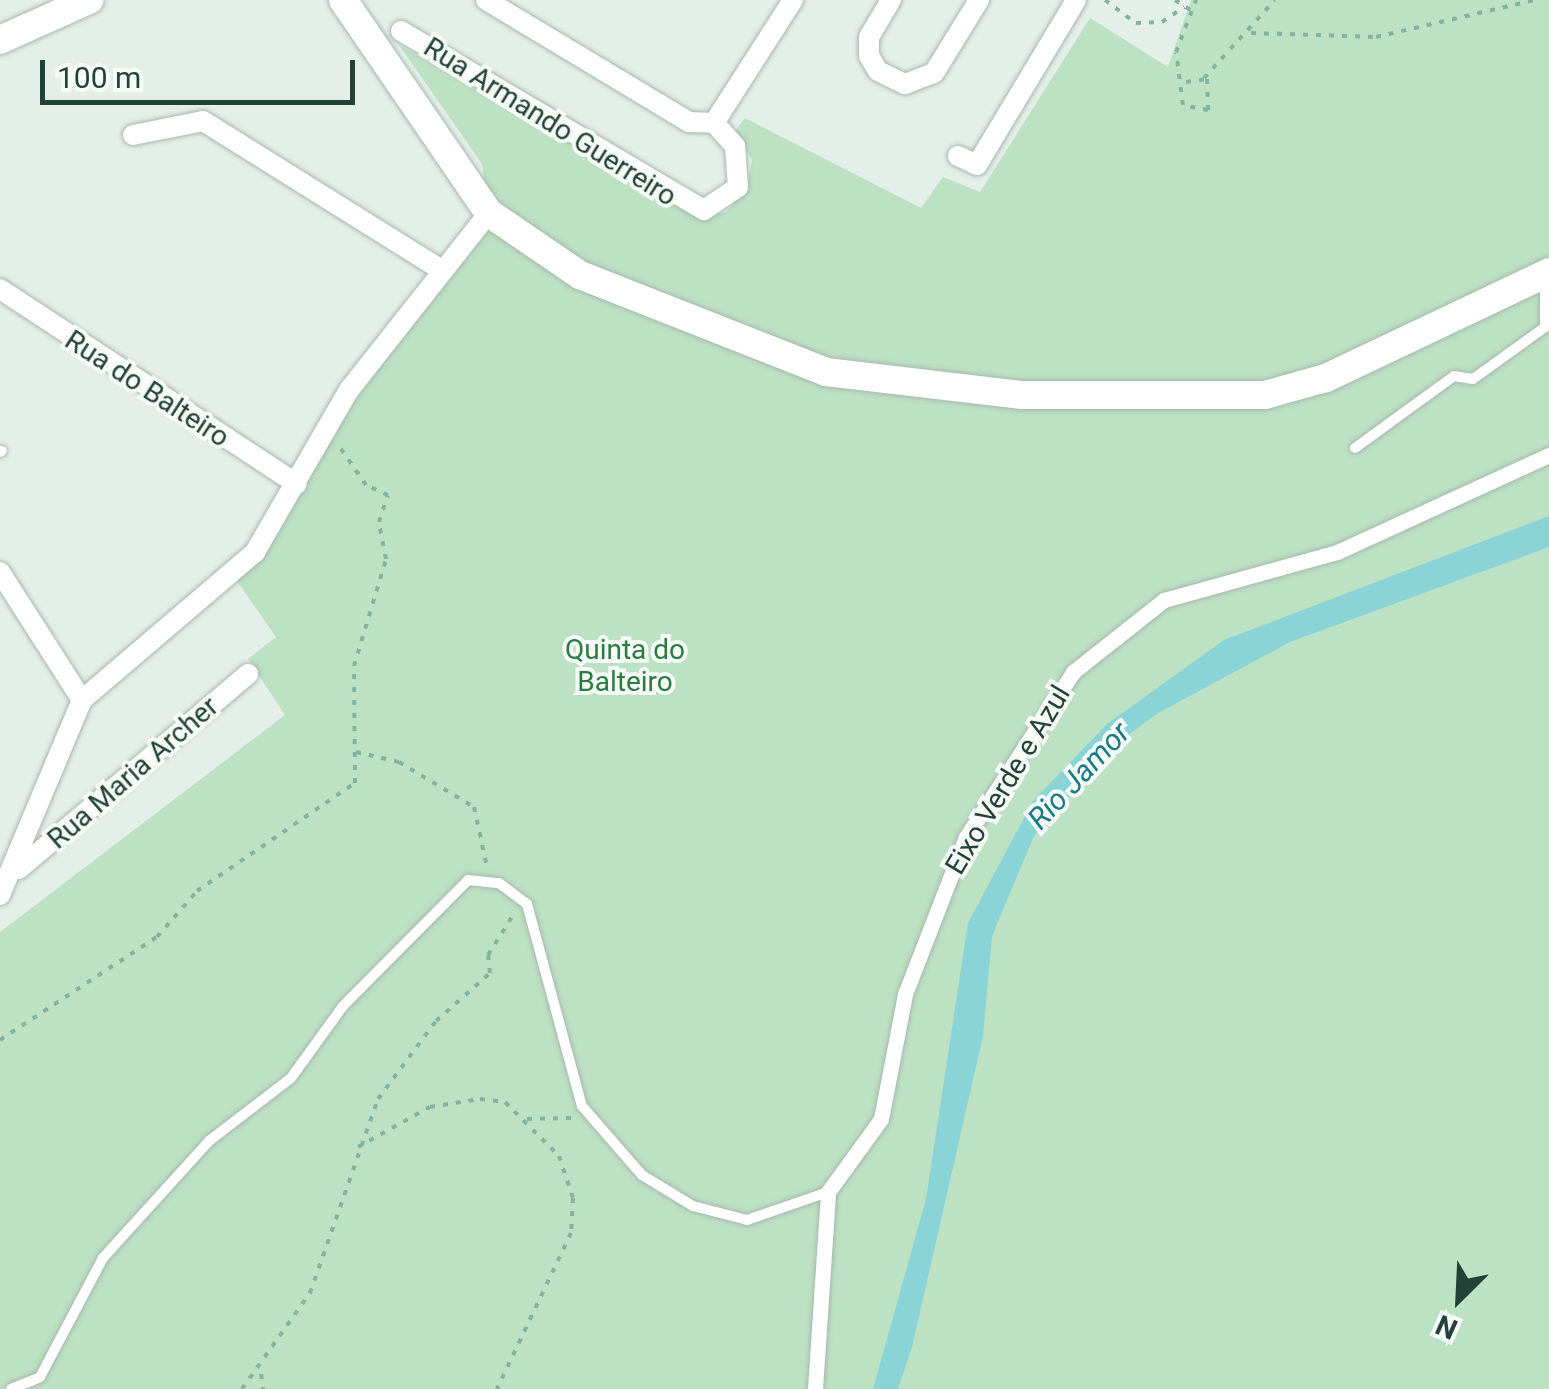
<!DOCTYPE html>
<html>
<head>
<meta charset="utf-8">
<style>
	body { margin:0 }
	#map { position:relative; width:1549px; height:1389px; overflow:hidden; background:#e5efe9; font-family:Roboto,sans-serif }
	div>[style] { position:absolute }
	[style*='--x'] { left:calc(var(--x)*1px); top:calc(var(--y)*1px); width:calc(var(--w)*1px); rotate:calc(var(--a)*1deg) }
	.green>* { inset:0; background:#bde1c3 }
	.water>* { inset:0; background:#8ad3d7 }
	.path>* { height:4px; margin-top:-2px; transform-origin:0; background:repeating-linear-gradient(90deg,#83b4a0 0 5px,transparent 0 13px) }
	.roads { filter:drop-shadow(0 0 2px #a7b8b0) drop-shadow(0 0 2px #a7b8b0) }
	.service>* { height:10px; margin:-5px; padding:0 5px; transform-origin:5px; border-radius:5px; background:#fff }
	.pedestrian>* { height:15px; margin:-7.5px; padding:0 7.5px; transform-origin:7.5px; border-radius:7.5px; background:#fff }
	.minor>* { height:20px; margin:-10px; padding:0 10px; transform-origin:10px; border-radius:10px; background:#fff }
	.tertiary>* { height:28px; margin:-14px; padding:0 14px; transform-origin:14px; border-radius:14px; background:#fff }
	span { translate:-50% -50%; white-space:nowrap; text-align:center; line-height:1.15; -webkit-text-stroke:8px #f6fbf8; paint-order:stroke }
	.street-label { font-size:28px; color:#224237 }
	.park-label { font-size:28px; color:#2a7c41 }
	.water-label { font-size:30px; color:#187c83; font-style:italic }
	.north { position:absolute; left:1409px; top:1249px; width:100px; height:100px; -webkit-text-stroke:8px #f6fbf8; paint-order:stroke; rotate:204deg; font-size:28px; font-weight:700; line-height:40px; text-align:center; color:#224237 }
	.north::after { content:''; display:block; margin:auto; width:35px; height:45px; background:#224237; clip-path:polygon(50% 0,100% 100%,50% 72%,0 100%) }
	.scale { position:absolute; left:40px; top:60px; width:315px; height:45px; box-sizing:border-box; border:5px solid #224237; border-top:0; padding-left:12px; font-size:30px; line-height:35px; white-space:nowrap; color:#224237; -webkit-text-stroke:8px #f6fbf8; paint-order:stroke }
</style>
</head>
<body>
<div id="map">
	<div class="green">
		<div style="clip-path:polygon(1191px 0,1549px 0,1549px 1389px,0 1389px,0 932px,285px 715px,248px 659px,276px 637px,232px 574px,489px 213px,482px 164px,399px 45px,698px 216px,726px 212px,747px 188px,752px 160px,735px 131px,745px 118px,921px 208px,943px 177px,980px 192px,1090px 18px,1168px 67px)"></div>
	</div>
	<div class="water">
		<div style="clip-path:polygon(1549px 516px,1549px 547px,1290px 642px,1158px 713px,1117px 743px,1034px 836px,992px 936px,983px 1036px,912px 1347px,898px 1389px,873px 1389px,926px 1199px,968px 923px,1033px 801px,1107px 724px,1224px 640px)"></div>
	</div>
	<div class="path">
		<div style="--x:1105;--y:0;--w:39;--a:37"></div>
		<div style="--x:1136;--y:23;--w:26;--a:-2"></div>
		<div style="--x:1162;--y:22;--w:27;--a:-34"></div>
		<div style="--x:1175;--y:0;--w:20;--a:33"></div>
		<div style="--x:1251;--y:33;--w:125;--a:1.8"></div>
		<div style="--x:1376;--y:37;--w:163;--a:-13.1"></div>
		<div style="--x:1204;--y:78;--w:105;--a:-47.7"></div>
		<div style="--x:1186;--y:82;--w:21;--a:-8"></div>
		<div style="--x:1207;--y:79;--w:31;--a:88"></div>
		<div style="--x:1208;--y:110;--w:25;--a:-169"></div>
		<div style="--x:1183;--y:105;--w:53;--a:-97.5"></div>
		<div style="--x:1176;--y:52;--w:56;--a:-69"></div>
		<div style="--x:356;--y:752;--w:44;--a:13.1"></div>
		<div style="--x:399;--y:762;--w:87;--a:31"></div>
		<div style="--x:474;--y:807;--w:61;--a:77.8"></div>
		<div style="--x:0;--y:1040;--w:188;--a:-33.3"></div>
		<div style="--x:157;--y:937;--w:61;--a:-49"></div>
		<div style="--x:197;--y:891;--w:191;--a:-34.4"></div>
		<div style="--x:355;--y:783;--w:117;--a:-90.5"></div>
		<div style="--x:354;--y:666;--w:112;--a:-73.3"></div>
		<div style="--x:386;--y:559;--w:38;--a:-101"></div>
		<div style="--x:379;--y:522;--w:28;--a:-72"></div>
		<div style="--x:388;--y:495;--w:24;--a:-156"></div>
		<div style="--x:366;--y:485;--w:47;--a:-124.7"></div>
		<div style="--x:527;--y:1119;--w:45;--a:-1.3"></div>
		<div style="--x:358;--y:1147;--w:82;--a:-29.1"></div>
		<div style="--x:430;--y:1107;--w:51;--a:-9.1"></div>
		<div style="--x:480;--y:1099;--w:25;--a:7"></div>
		<div style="--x:505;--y:1102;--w:76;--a:45"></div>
		<div style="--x:559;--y:1156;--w:44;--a:71.6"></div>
		<div style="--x:573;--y:1198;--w:35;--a:93"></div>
		<div style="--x:571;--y:1233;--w:173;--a:115.4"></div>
		<div style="--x:261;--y:1374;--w:15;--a:82"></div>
		<div style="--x:242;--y:1389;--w:118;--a:-54.7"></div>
		<div style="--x:310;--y:1293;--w:206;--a:-70.7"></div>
		<div style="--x:378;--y:1099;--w:97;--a:-53.4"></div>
		<div style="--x:436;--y:1021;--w:72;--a:-41.6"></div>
		<div style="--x:490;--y:973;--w:18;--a:-96"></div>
		<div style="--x:488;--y:955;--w:51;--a:-57.9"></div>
	</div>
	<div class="roads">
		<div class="service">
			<div style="--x:1355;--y:448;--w:122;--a:-36"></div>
			<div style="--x:1454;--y:376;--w:19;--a:9"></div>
			<div style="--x:1473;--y:379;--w:89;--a:-35.8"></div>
			<div style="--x:1545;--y:327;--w:48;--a:-90"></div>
			<div style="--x:0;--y:452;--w:2;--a:-27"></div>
			<div style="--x:11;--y:1389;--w:31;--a:-22"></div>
			<div style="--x:40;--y:1377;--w:135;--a:-62.1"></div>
			<div style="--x:103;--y:1258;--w:158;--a:-47.8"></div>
			<div style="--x:209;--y:1141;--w:103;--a:-37.5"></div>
			<div style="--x:291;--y:1078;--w:89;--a:-54.2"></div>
			<div style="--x:343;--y:1006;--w:177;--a:-45.2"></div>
			<div style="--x:468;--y:880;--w:31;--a:6"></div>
			<div style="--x:499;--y:883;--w:35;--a:37"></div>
			<div style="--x:527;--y:904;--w:209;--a:74.8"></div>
			<div style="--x:582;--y:1106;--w:91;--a:49"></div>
			<div style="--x:642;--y:1175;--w:60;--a:31.3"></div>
			<div style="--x:693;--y:1206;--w:56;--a:14.5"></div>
			<div style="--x:747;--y:1220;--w:86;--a:-19.1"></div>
		</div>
		<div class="pedestrian">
			<div style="--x:815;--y:1389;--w:197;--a:-86.2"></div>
			<div style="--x:828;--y:1192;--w:90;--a:-54"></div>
			<div style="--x:881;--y:1119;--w:127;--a:-79.1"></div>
			<div style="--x:905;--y:994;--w:168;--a:-68.8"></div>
			<div style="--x:966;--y:837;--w:197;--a:-57"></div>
			<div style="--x:1073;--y:672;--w:116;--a:-38.4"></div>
			<div style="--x:1164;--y:600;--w:180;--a:-15.5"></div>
			<div style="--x:1337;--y:552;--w:233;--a:-24.6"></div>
		</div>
		<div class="minor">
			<div style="--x:486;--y:0;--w:237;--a:31"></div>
			<div style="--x:689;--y:122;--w:25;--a:2"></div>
			<div style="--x:714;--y:123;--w:146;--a:-57.3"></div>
			<div style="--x:891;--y:0;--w:43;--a:120.7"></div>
			<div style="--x:869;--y:37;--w:19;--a:90"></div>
			<div style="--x:869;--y:56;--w:17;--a:59"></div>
			<div style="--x:878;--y:71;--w:30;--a:26"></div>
			<div style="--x:905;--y:84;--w:31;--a:-21"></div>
			<div style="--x:934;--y:73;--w:86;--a:-58.3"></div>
			<div style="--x:401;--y:31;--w:352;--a:30.6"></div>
			<div style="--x:704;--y:210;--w:41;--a:-34.1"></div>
			<div style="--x:738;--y:187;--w:41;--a:-94.2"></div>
			<div style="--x:735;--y:146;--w:31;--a:-132"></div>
			<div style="--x:133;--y:135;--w:71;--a:-11.3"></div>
			<div style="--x:203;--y:121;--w:277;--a:32"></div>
			<div style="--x:958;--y:156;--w:21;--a:25"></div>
			<div style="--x:977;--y:165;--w:192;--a:-59"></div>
			<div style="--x:0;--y:289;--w:355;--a:33.3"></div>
			<div style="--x:0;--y:572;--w:152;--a:57.4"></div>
			<div style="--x:19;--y:869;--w:301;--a:-40.4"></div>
			<div style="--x:0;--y:895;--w:212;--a:-67.2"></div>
			<div style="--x:82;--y:700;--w:228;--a:-40.5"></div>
			<div style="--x:255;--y:552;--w:187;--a:-59.9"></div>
			<div style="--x:349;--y:390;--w:226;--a:-51.7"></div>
		</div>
		<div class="tertiary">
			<div style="--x:343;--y:0;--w:258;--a:55.6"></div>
			<div style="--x:489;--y:213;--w:110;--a:34.3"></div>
			<div style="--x:580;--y:275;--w:264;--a:21.5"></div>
			<div style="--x:826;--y:372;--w:198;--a:6.7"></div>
			<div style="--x:1023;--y:395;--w:242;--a:0"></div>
			<div style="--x:1265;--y:395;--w:63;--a:-15.6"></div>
			<div style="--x:1326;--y:378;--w:247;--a:-25.4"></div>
			<div style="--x:0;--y:40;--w:98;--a:-24.2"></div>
		</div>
	</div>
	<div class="street-label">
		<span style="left:550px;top:122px;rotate:32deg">Rua Armando Guerreiro</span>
		<span style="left:147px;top:389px;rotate:33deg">Rua do Balteiro</span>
		<span style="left:133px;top:773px;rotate:-41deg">Rua Maria Archer</span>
		<span style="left:1008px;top:780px;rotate:-59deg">Eixo Verde e Azul</span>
	</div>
	<div class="park-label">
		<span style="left:625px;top:666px">Quinta do<br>Balteiro</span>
	</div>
	<div class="water-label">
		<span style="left:1079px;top:776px;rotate:-47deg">Rio Jamor</span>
	</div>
	<div class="north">N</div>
	<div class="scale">100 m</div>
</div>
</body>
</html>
